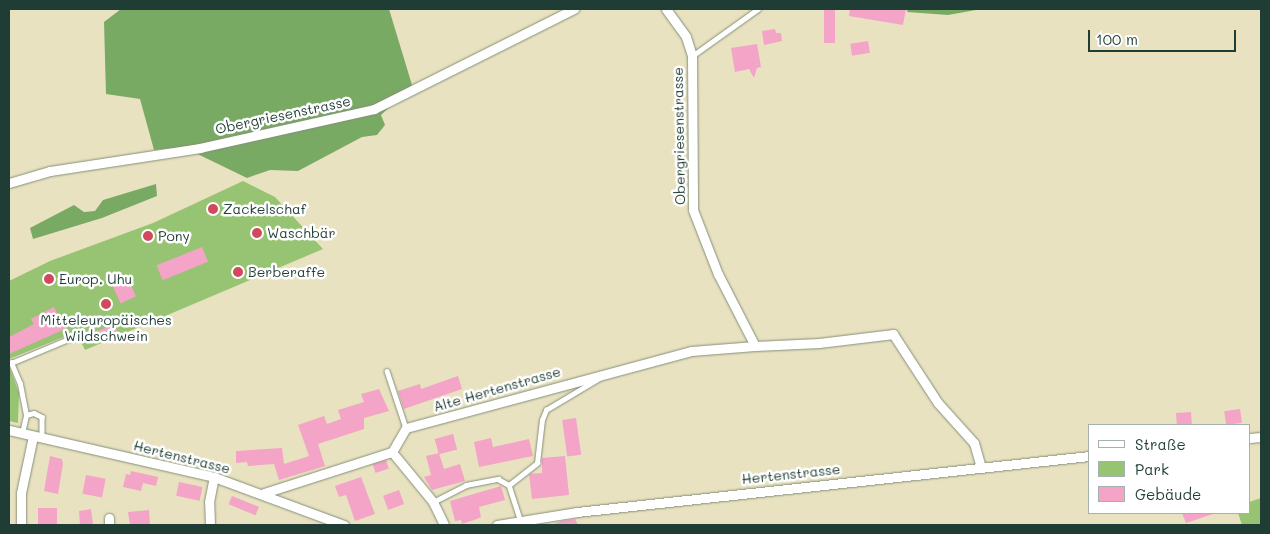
<!DOCTYPE html>
<html>
<head>
<meta charset="utf-8">
<style>
	body { margin:0 }
	#map { position:relative; width:1270px; height:534px; overflow:hidden; background:#e9e2c1; font-family:Mali,sans-serif }
	div>[style] { position:absolute }
	[style*='--x'] { left:calc(var(--x)*1px); top:calc(var(--y)*1px); width:calc(var(--w)*1px); rotate:calc(var(--a)*1deg) }
	.green>* { inset:0; background:#97c472 }
	.forest>* { inset:0; background:#79aa64 }
	.building>* { inset:0; background:#f3a4c7; transform-origin:0 0 }
	.roads { filter:drop-shadow(0 0 1px #84907a) drop-shadow(0 0 1px #84907a) }
	.lane>* { height:4.5px; margin:-2.25px; padding:0 2.25px; transform-origin:2.25px; border-radius:2.25px; background:#fff }
	.street>* { height:9px; margin:-4.5px; padding:0 4.5px; transform-origin:4.5px; border-radius:4.5px; background:#fff }
	.dots>* { width:14px; height:14px; translate:-50% -50%; box-sizing:border-box; border:2px solid #fff; border-radius:50% }
	span { translate:-50% -50%; white-space:nowrap; text-align:center; line-height:1.15; -webkit-text-stroke:5px #fff; paint-order:stroke }
	.street-label { font-size:14px; color:#1f3d34 }
	.poi-label { font-size:14px; color:#1f3d34 }
	.left { translate:0 -50%; text-align:left }
	.frame { position:absolute; inset:0; border:10px solid #1f3d34; pointer-events:none }
	.legend { position:absolute; left:1088px; top:424px; width:162px; height:90px; box-sizing:border-box; background:#fff; border:1px solid #a5b1ae; margin:0; padding:6px 9px; list-style:none; font-size:15px; color:#1f3d34 }
	.legend li { display:flex; align-items:center; gap:10px; height:25px }
	.legend b { width:25px; border:1px solid #a5b1ae }
	.scale { position:absolute; left:1088px; top:30px; width:148px; height:22px; box-sizing:border-box; border:2px solid #1f3d34; border-top:0; padding-left:6px; font-size:15px; line-height:18px; white-space:nowrap; color:#1f3d34; -webkit-text-stroke:4px #fff; paint-order:stroke }
</style>
</head>
<body>
<div id="map">
	<div class="green">
		<div style="clip-path:polygon(243px 181px,275px 197px,323px 249px,85px 350px,76px 332px,9px 359px,9px 281px,50px 261px,153px 223px)"></div>
		<div style="clip-path:polygon(9px 366px,19px 393px,18px 423px,9px 421px)"></div>
		<div style="clip-path:polygon(1261px 498px,1261px 525px,1242px 525px,1238px 513px,1249px 513px,1249px 502px)"></div>
	</div>
	<div class="forest">
		<div style="clip-path:polygon(121px 9px,389px 9px,412px 85px,381px 115px,385px 125px,377px 135px,362px 137px,298px 171px,270px 170px,247px 178px,183px 147px,154px 150px,140px 99px,106px 94px,104px 22px)"></div>
		<div style="clip-path:polygon(908px 9px,975px 9px,976px 10px,948px 15px,907px 12px)"></div>
		<div style="clip-path:polygon(156px 184px,157px 196px,102px 218px,33px 239px,30px 228px,74px 205px,84px 212px,95px 211px,103px 200px)"></div>
	</div>
	<div class="building">
		<div style="left:824px;top:9px;width:11px;height:34px"></div>
		<div style="clip-path:polygon(850px 9px,906px 9px,903px 25px,849px 16px)"></div>
		<div style="clip-path:polygon(775px 29px,776px 33px,781px 33px,782px 41px,764px 45px,762px 31px)"></div>
		<div style="left:868px;top:41px;width:12px;height:18px;rotate:81deg"></div>
		<div style="clip-path:polygon(757px 44px,761px 67px,757px 68px,754px 78px,749px 69px,735px 72px,731px 48px)"></div>
		<div style="left:202px;top:247px;width:16px;height:49px;rotate:68deg"></div>
		<div style="left:128px;top:279px;width:19px;height:17px;rotate:65deg"></div>
		<div style="clip-path:polygon(54px 307px,65px 329px,9px 354px,9px 337px,34px 324px,31px 319px)"></div>
		<div style="left:115px;top:325px;width:9px;height:33px;rotate:72deg"></div>
		<div style="clip-path:polygon(458px 376px,462px 389px,404px 409px,398px 391px,420px 384px,421px 389px)"></div>
		<div style="clip-path:polygon(379px 389px,389px 411px,364px 418px,364px 429px,318px 444px,325px 466px,279px 480px,274px 464px,248px 466px,247px 462px,236px 463px,236px 451px,282px 448px,284px 464px,309px 456px,298px 425px,324px 416px,327px 424px,341px 419px,338px 410px,364px 402px,361px 394px)"></div>
		<div style="left:1240px;top:409px;width:14px;height:16px;rotate:82deg"></div>
		<div style="left:1191px;top:412px;width:13px;height:15px;rotate:86deg"></div>
		<div style="left:576px;top:418px;width:37px;height:14px;rotate:82deg"></div>
		<div style="left:453px;top:434px;width:16px;height:19px;rotate:75deg"></div>
		<div style="clip-path:polygon(491px 438px,493px 447px,529px 439px,533px 456px,479px 467px,474px 442px)"></div>
		<div style="clip-path:polygon(439px 453px,444px 469px,460px 464px,465px 481px,432px 490px,424px 477px,431px 475px,426px 456px)"></div>
		<div style="clip-path:polygon(50px 456px,62px 459px,63px 464px,58px 494px,44px 491px)"></div>
		<div style="clip-path:polygon(565px 456px,569px 495px,532px 499px,529px 474px,542px 473px,542px 458px)"></div>
		<div style="left:386px;top:460px;width:9px;height:14px;rotate:72deg"></div>
		<div style="clip-path:polygon(131px 471px,158px 477px,156px 486px,143px 483px,141px 491px,123px 487px,126px 474px,130px 475px)"></div>
		<div style="left:86px;top:475px;width:20px;height:19px;rotate:11deg"></div>
		<div style="clip-path:polygon(361px 477px,375px 514px,355px 521px,346px 495px,339px 497px,335px 486px)"></div>
		<div style="left:179px;top:482px;width:24px;height:14px;rotate:12deg"></div>
		<div style="clip-path:polygon(501px 486px,505px 500px,479px 507px,481px 517px,477px 519px,462px 524px,461px 520px,455px 521px,450px 501px)"></div>
		<div style="left:399px;top:490px;width:15px;height:17px;rotate:70deg"></div>
		<div style="left:232px;top:496px;width:29px;height:9px;rotate:22deg"></div>
		<div style="left:38px;top:508px;width:19px;height:17px"></div>
		<div style="clip-path:polygon(91px 509px,93px 525px,80px 525px,79px 511px)"></div>
		<div style="clip-path:polygon(149px 510px,150px 525px,130px 525px,128px 512px)"></div>
		<div style="clip-path:polygon(1182px 513px,1213px 513px,1213px 514px,1186px 523px)"></div>
		<div style="clip-path:polygon(575px 519px,578px 525px,551px 525px,562px 521px)"></div>
	</div>
	<div class="roads">
		<div class="lane">
			<div style="--x:692;--y:56;--w:81;--a:-35.5"></div>
			<div style="--x:387;--y:371;--w:60;--a:71.6"></div>
			<div style="--x:26;--y:415;--w:8;--a:-14"></div>
			<div style="--x:34;--y:413;--w:9;--a:27"></div>
			<div style="--x:42;--y:417;--w:20;--a:90"></div>
			<div style="--x:22;--y:433;--w:18;--a:-77"></div>
			<div style="--x:26;--y:415;--w:32;--a:-101"></div>
			<div style="--x:20;--y:384;--w:23;--a:-113"></div>
			<div style="--x:11;--y:363;--w:65;--a:-22.6"></div>
			<div style="--x:509;--y:485;--w:36;--a:-38"></div>
			<div style="--x:537;--y:463;--w:43;--a:-83.4"></div>
			<div style="--x:542;--y:420;--w:11;--a:-68"></div>
			<div style="--x:546;--y:410;--w:61;--a:-30.8"></div>
			<div style="--x:433;--y:502;--w:37;--a:-27"></div>
			<div style="--x:466;--y:485;--w:33;--a:-11"></div>
			<div style="--x:498;--y:479;--w:13;--a:29"></div>
			<div style="--x:509;--y:485;--w:38;--a:72"></div>
		</div>
		<div class="street">
			<div style="--x:666;--y:9;--w:34;--a:54"></div>
			<div style="--x:686;--y:37;--w:20;--a:72"></div>
			<div style="--x:692;--y:56;--w:154;--a:89.6"></div>
			<div style="--x:693;--y:210;--w:69;--a:68.7"></div>
			<div style="--x:718;--y:274;--w:81;--a:62.8"></div>
			<div style="--x:755;--y:346;--w:64;--a:-2.7"></div>
			<div style="--x:819;--y:343;--w:75;--a:-6.9"></div>
			<div style="--x:893;--y:334;--w:82;--a:56.9"></div>
			<div style="--x:938;--y:403;--w:54;--a:48"></div>
			<div style="--x:974;--y:443;--w:26;--a:74"></div>
			<div style="--x:9;--y:183;--w:43;--a:-16.3"></div>
			<div style="--x:50;--y:171;--w:152;--a:-8.7"></div>
			<div style="--x:200;--y:148;--w:178;--a:-12.6"></div>
			<div style="--x:374;--y:109;--w:224;--a:-26.6"></div>
			<div style="--x:9;--y:430;--w:210;--a:12.9"></div>
			<div style="--x:214;--y:477;--w:139;--a:20.3"></div>
			<div style="--x:1249;--y:438;--w:12;--a:-5"></div>
			<div style="--x:392;--y:452;--w:65;--a:50.6"></div>
			<div style="--x:433;--y:502;--w:25;--a:64"></div>
			<div style="--x:264;--y:493;--w:134;--a:-17.8"></div>
			<div style="--x:392;--y:452;--w:28;--a:-60"></div>
			<div style="--x:406;--y:428;--w:295;--a:-15.1"></div>
			<div style="--x:691;--y:351;--w:64;--a:-4.5"></div>
			<div style="--x:109;--y:518;--w:7;--a:90"></div>
			<div style="--x:21;--y:525;--w:32;--a:-90"></div>
			<div style="--x:21;--y:493;--w:58;--a:-78.1"></div>
			<div style="--x:210;--y:525;--w:23;--a:-92"></div>
			<div style="--x:209;--y:502;--w:25;--a:-79"></div>
			<div style="--x:497;--y:525;--w:81;--a:-9.2"></div>
			<div style="--x:577;--y:512;--w:515;--a:-6.24"></div>
		</div>
	</div>
	<div class="dots">
		<div style="left:213px;top:209px;background:#d1495b"></div>
		<div style="left:257px;top:233px;background:#d1495b"></div>
		<div style="left:148px;top:236px;background:#d1495b"></div>
		<div style="left:238px;top:272px;background:#d1495b"></div>
		<div style="left:49px;top:279px;background:#d1495b"></div>
		<div style="left:106px;top:304px;background:#d1495b"></div>
	</div>
	<div class="street-label">
		<span style="left:283px;top:115px;rotate:-12deg">Obergriesenstrasse</span>
		<span style="left:679px;top:136px;rotate:-91deg">Obergriesenstrasse</span>
		<span style="left:497px;top:389px;rotate:-16deg">Alte Hertenstrasse</span>
		<span style="left:182px;top:457px;rotate:14deg">Hertenstrasse</span>
		<span style="left:791px;top:474px;rotate:-6deg">Hertenstrasse</span>
	</div>
	<div class="poi-label">
		<span class="left" style="left:223px;top:209px">Zackelschaf</span>
		<span class="left" style="left:267px;top:233px">Waschbär</span>
		<span class="left" style="left:158px;top:236px">Pony</span>
		<span class="left" style="left:248px;top:272px">Berberaffe</span>
		<span class="left" style="left:59px;top:279px">Europ. Uhu</span>
		<span style="left:106px;top:328px">Mitteleuropäisches<br>Wildschwein</span>
	</div>
	<div class="frame"></div>
	<ul class="legend">
	<li><b style="height:6px;background:#fff"></b>Straße</li>
	<li><b style="height:14px;background:#97c472"></b>Park</li>
	<li><b style="height:14px;background:#f3a4c7"></b>Gebäude</li>
	</ul>
	<div class="scale">100 m</div>
</div>
</body>
</html>
